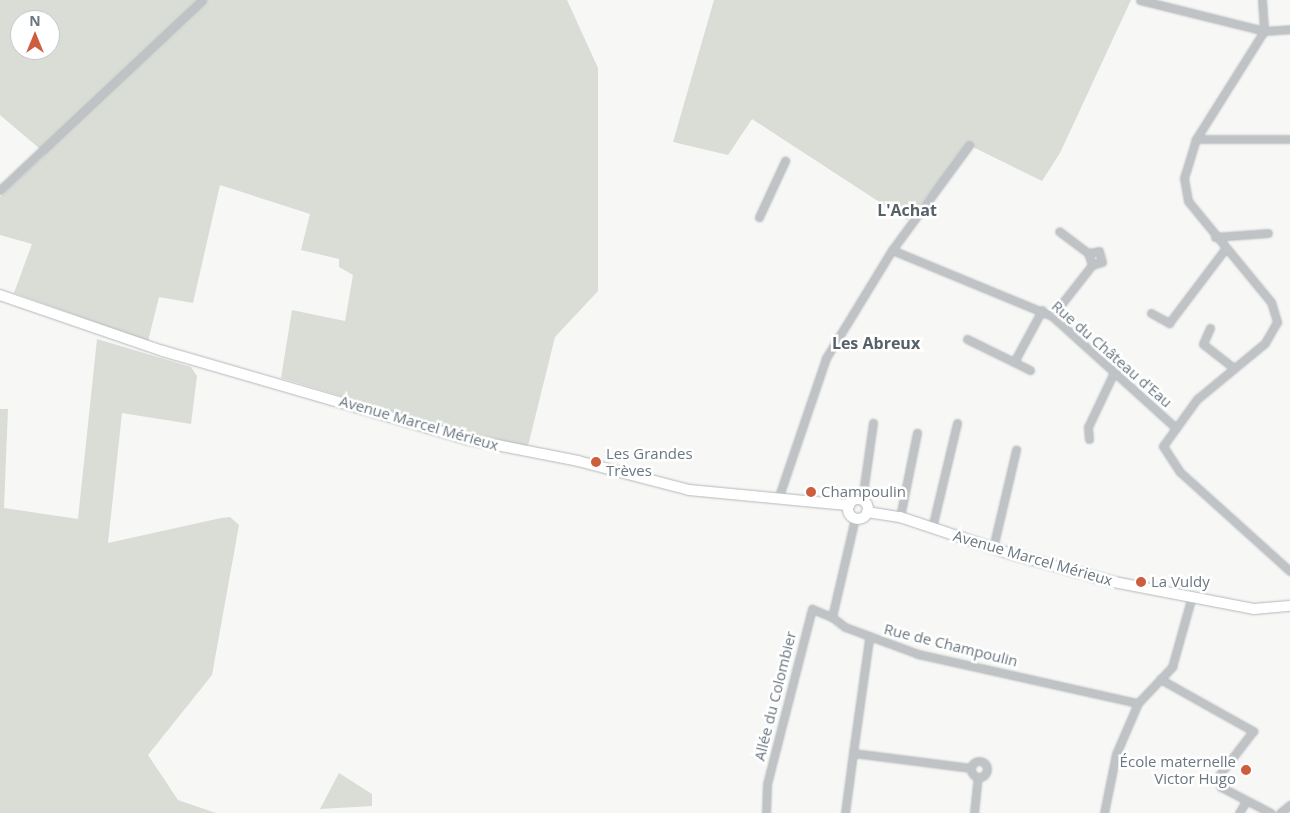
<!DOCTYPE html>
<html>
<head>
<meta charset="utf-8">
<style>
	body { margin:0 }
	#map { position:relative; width:1290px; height:813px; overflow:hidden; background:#f7f7f5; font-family:"Open Sans",sans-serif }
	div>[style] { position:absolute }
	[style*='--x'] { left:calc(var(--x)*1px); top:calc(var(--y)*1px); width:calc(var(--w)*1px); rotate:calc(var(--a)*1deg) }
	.green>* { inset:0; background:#d9ddd6 }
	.roads { filter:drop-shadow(0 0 1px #b4b8bc) drop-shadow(0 0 1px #b4b8bc) }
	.minor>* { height:7px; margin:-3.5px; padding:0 3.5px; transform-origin:3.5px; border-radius:3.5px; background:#bfc3c6 }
	.minor>.ring { margin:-3.5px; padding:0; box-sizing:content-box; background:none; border:7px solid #bfc3c6; border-radius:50% }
	.secondary>* { height:10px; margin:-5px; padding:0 5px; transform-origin:5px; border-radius:5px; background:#fff }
	.secondary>.ring { margin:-5px; padding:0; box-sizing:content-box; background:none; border:10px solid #fff; border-radius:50% }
	.dots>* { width:14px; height:14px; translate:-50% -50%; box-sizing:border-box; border:2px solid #fff; border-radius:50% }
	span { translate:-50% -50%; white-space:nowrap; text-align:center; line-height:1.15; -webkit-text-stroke:5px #fff; paint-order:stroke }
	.street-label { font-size:15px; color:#6a7782 }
	.poi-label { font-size:15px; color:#6a7782 }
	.left { translate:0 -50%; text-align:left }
	.right { translate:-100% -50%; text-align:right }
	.neighbourhood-label { font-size:16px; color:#576168; font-weight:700 }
	.north { position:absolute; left:10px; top:10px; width:50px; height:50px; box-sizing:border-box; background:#fff; border:1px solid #c3c9cd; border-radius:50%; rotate:0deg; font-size:14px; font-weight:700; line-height:20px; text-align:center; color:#6a7782 }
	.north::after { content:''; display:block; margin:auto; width:18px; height:22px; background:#ce5d3e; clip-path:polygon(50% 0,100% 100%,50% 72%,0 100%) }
</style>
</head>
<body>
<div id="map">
	<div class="green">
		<div style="clip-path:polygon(evenodd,0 0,567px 0,598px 68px,598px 291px,555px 337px,528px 446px,454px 430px,281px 378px,292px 310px,345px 321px,353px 275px,339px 267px,339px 259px,301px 250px,310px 214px,220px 185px,193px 303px,159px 297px,148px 341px,14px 293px,32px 244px,0 235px,0 197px,46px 154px,0 115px,0 0,20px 20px,50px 20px,50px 50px,20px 50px,20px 20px)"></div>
		<div style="clip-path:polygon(714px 0,1131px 0,1060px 153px,1042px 181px,969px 145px,907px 220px,752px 119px,728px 155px,673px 142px)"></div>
		<div style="clip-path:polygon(97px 339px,191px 367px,197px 376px,191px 424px,122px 413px,108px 543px,221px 518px,230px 517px,239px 525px,212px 675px,148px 755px,178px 800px,216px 813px,0 813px,0 409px,8px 409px,4px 508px,78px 519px)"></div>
		<div style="clip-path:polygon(339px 773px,372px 794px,372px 806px,320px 809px)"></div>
	</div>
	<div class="roads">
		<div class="minor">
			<div style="--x:1140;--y:0;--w:128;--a:14"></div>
			<div style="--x:1264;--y:31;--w:26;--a:-4"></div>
			<div style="--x:1262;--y:0;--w:31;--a:86"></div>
			<div style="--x:1264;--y:31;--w:128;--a:122.2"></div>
			<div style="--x:1196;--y:139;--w:41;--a:107.1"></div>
			<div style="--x:1184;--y:178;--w:23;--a:80"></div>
			<div style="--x:1188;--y:201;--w:131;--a:50.6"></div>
			<div style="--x:1271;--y:302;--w:21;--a:73"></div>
			<div style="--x:1277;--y:322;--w:24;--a:120"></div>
			<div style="--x:1265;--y:343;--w:88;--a:140.5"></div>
			<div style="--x:1197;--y:399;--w:58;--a:125.9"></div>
			<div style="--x:1163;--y:446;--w:31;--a:57"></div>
			<div style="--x:1180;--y:472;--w:148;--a:42"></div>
			<div style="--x:1196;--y:139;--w:94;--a:0"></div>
			<div style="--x:0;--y:190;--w:277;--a:-43.2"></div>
			<div style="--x:759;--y:217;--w:62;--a:-65.1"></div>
			<div style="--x:1215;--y:237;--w:53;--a:-4.3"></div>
			<div style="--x:892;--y:250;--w:130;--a:-53.7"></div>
			<div style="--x:1088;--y:253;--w:11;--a:-10"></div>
			<div style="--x:1099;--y:251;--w:11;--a:75"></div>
			<div style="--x:1102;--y:262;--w:10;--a:163"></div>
			<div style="--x:1151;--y:313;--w:21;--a:29"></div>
			<div style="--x:1169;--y:323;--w:93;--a:-52.9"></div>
			<div style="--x:1052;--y:316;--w:65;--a:-51.9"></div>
			<div style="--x:1092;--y:265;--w:13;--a:-108"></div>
			<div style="--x:1088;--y:253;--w:36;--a:-143"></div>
			<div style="--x:1210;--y:328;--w:17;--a:114"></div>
			<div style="--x:1203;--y:344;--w:39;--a:38"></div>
			<div style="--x:967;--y:339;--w:52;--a:26.1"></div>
			<div style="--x:1014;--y:362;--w:59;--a:-61.7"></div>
			<div style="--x:1014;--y:362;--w:18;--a:27"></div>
			<div style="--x:1089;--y:439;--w:12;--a:-95"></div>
			<div style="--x:1088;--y:427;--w:59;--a:-64.7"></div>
			<div style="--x:779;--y:496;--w:146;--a:-71.2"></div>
			<div style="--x:826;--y:358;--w:127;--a:-58.6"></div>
			<div style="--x:892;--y:250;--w:173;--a:22.4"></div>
			<div style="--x:1052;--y:316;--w:167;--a:42.1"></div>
			<div style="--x:862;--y:500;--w:78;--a:-81.9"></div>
			<div style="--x:900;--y:517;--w:86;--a:-78.6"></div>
			<div style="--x:855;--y:518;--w:102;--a:103.1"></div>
			<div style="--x:832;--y:617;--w:16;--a:38"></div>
			<div style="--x:845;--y:627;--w:78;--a:20.3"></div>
			<div style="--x:918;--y:654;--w:225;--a:12.6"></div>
			<div style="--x:932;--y:528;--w:108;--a:-76.6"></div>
			<div style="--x:993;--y:548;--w:101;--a:-76.8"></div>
			<div style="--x:1160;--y:679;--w:107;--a:29.2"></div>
			<div style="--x:1253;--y:731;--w:59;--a:127.5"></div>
			<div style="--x:1217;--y:778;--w:10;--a:66"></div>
			<div style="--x:1221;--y:787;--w:56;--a:27.5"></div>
			<div style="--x:853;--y:753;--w:115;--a:-82"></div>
			<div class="ring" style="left:971px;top:761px;width:9px;height:9px"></div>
			<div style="--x:766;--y:813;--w:29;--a:-88"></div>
			<div style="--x:767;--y:784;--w:181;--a:-75.6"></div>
			<div style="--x:812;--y:609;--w:22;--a:22"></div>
			<div style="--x:845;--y:813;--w:61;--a:-82.4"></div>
			<div style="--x:853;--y:753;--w:119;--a:7.2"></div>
			<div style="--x:974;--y:813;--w:36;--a:-84"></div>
			<div style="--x:1104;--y:813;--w:60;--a:-78.5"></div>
			<div style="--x:1116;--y:754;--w:56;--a:-66.7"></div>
			<div style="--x:1138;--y:703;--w:50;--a:-46.6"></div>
			<div style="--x:1172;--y:667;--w:74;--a:-74.3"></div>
			<div style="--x:1239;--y:813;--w:14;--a:-60"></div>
			<div style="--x:1280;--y:813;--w:13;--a:-39"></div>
		</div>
		<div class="secondary">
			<div style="--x:0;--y:295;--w:172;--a:19"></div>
			<div style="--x:163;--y:351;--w:316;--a:16.2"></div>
			<div style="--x:466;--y:439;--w:114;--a:11.1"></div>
			<div style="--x:578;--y:461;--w:115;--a:14.6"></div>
			<div style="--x:689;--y:490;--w:161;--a:5.4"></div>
			<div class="ring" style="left:848px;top:499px;width:10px;height:10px"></div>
			<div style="--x:867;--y:512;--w:33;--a:9"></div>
			<div style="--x:900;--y:517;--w:117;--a:18.4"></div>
			<div style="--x:1011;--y:554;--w:107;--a:15.2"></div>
			<div style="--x:1114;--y:582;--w:143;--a:10.9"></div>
			<div style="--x:1254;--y:609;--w:36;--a:-5"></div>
		</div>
	</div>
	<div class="dots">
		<div style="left:596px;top:462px;background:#ce5d3e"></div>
		<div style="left:811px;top:492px;background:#ce5d3e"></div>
		<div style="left:1141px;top:582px;background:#ce5d3e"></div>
		<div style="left:1246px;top:770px;background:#ce5d3e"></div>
	</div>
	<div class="street-label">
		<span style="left:1112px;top:354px;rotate:41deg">Rue du Château d'Eau</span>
		<span style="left:419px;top:423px;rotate:16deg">Avenue Marcel Mérieux</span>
		<span style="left:1033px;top:558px;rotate:16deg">Avenue Marcel Mérieux</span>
		<span style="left:951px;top:645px;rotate:14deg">Rue de Champoulin</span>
		<span style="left:775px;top:696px;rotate:-76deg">Allée du Colombier</span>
	</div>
	<div class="poi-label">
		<span class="left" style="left:606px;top:462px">Les Grandes<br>Trèves</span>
		<span class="left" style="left:821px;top:492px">Champoulin</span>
		<span class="left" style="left:1151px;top:582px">La Vuldy</span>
		<span class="right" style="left:1236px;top:770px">École maternelle<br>Victor Hugo</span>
	</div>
	<div class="neighbourhood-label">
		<span style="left:907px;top:210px">L'Achat</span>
		<span style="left:876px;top:343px">Les Abreux</span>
	</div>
	<div class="north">N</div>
</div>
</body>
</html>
